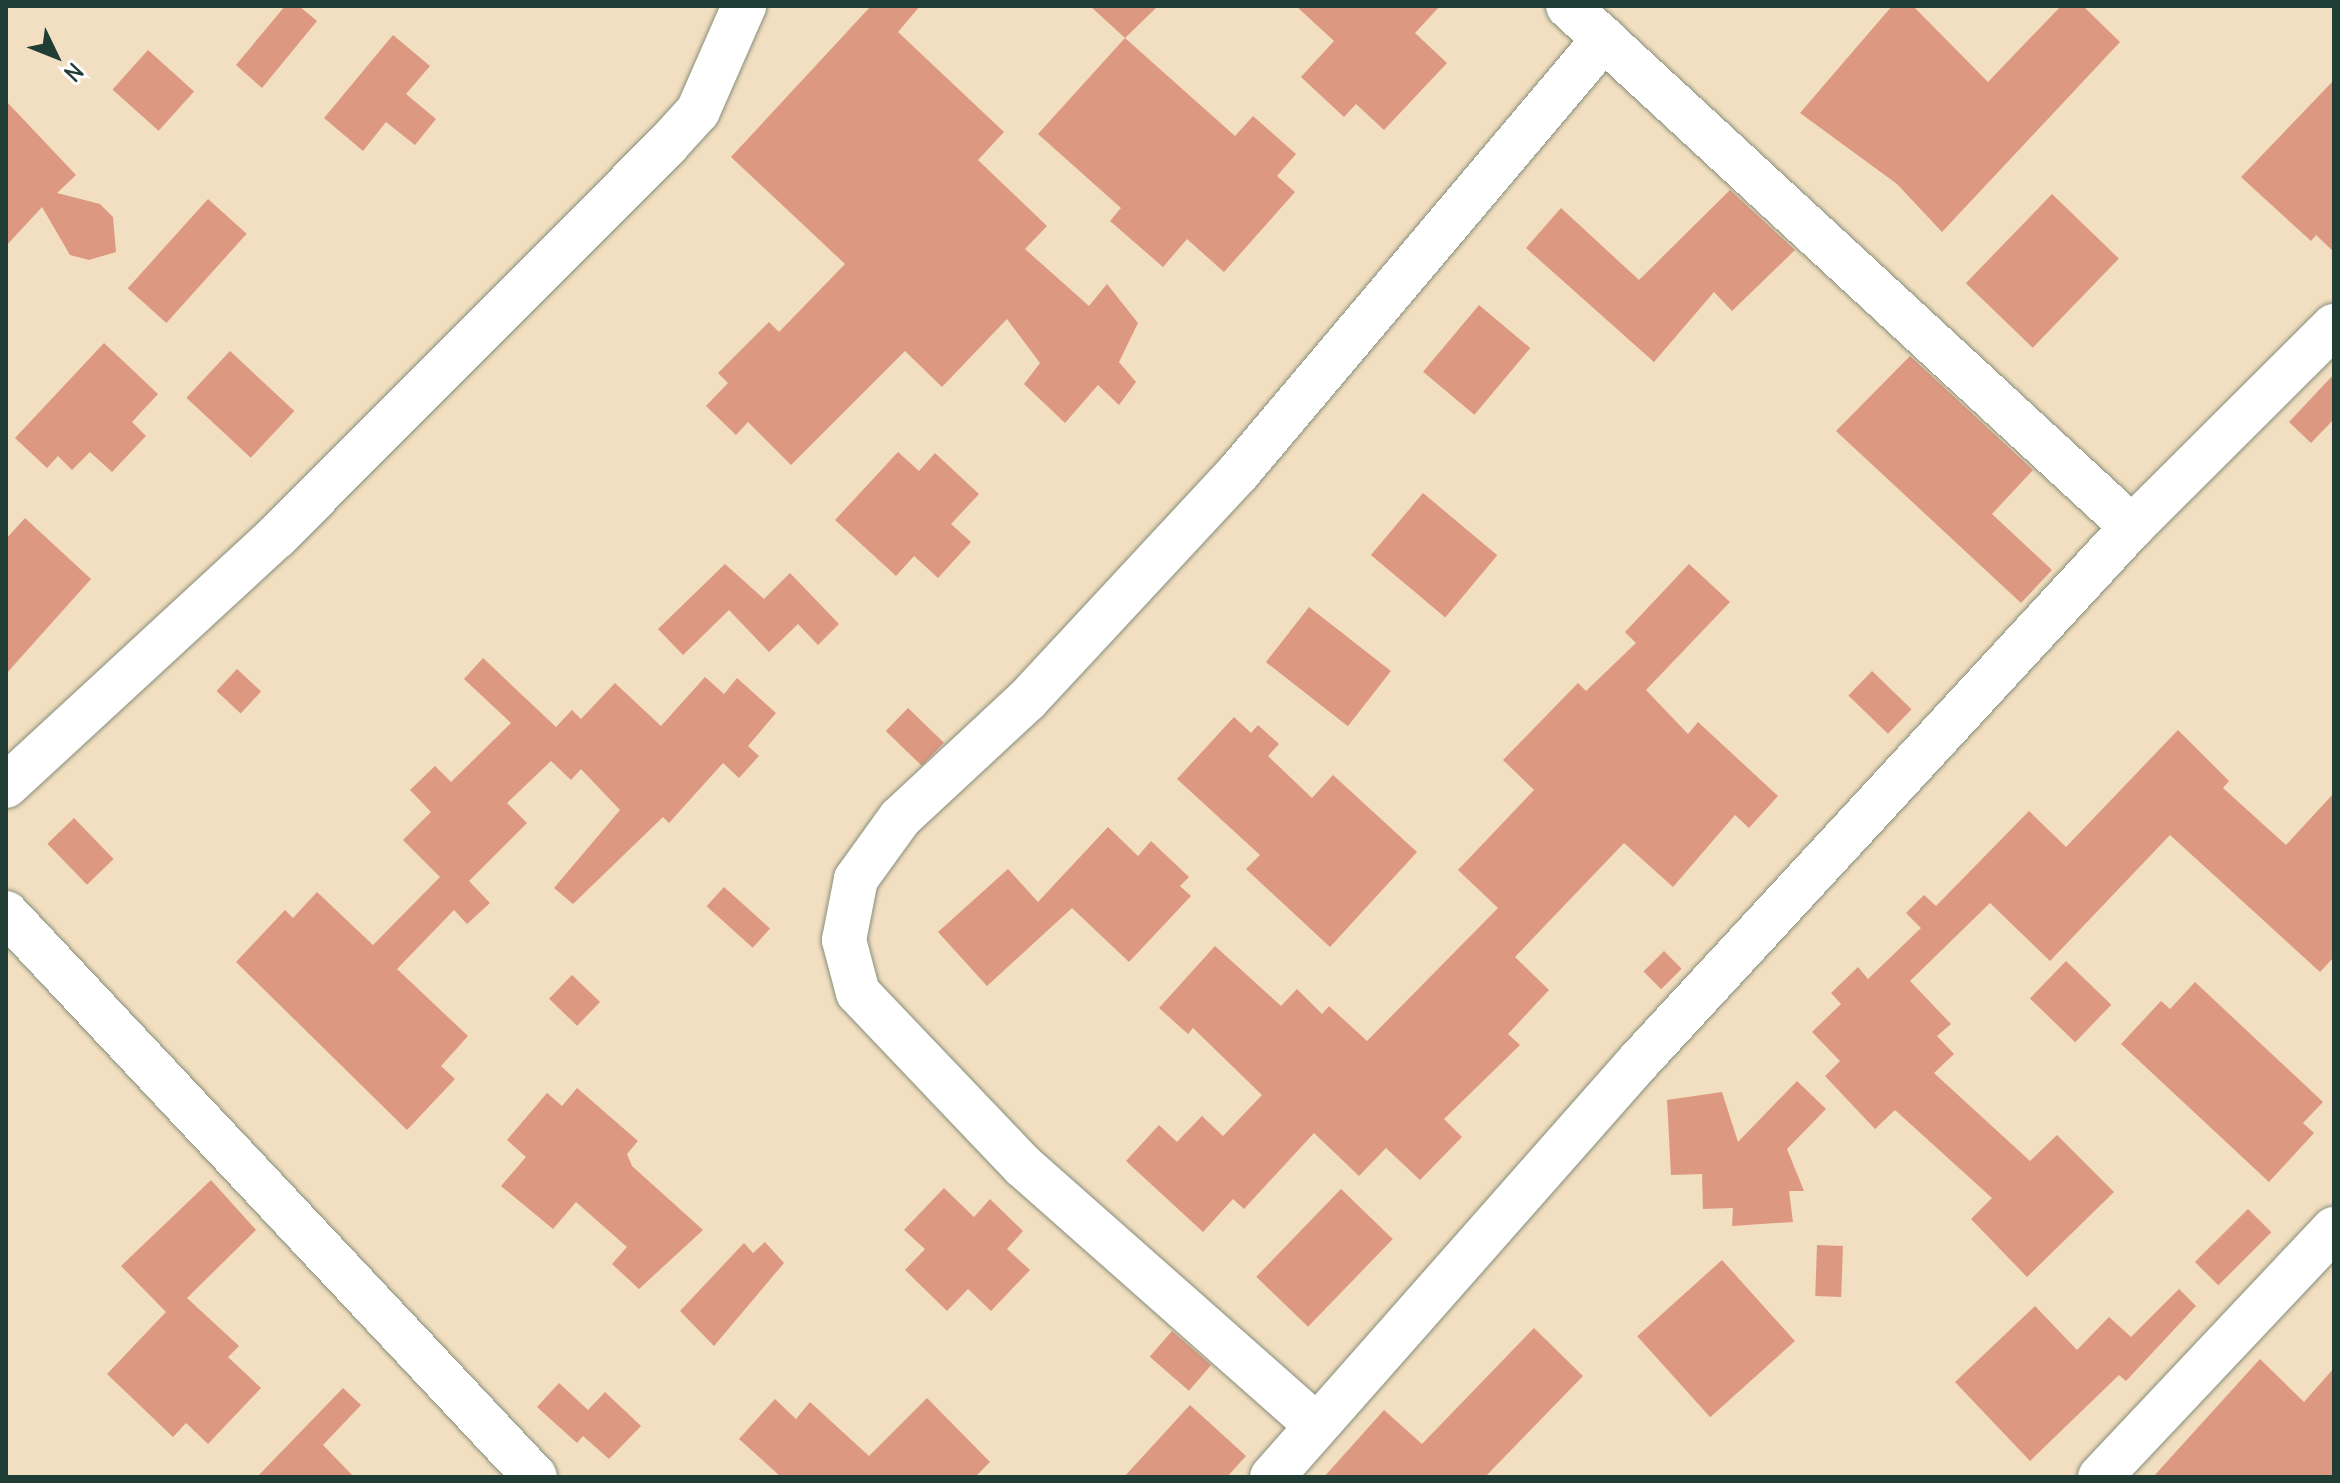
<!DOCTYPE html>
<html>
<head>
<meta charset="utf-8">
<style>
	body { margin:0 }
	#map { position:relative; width:2340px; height:1483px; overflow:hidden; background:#f2dfc1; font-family:Delius,sans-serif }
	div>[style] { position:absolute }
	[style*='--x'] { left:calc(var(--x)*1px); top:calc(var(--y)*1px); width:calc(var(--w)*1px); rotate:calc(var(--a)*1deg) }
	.building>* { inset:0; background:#dd9882; transform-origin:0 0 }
	.roads { filter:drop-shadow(0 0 2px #888e7a) drop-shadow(0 0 2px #888e7a) }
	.minor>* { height:44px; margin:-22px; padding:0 22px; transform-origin:22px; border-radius:22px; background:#fff }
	span { translate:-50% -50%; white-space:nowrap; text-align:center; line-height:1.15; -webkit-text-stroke:7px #fff; paint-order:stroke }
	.frame { position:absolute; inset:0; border:8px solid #1f3d34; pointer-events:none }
	.north { position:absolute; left:16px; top:16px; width:80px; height:80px; -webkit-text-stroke:6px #fff; paint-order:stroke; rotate:133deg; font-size:22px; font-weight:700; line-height:32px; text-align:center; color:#1f3d34 }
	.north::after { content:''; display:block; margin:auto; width:28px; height:36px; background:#1f3d34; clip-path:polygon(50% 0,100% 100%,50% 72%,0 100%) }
</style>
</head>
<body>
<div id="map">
	<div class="building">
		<div style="clip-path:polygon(285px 6px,299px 6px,317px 21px,262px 88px,236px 65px)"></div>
		<div style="clip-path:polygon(871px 6px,920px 6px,898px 32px,1004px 132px,978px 160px,1047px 226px,1025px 249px,1089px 306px,1107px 284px,1138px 323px,1119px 362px,1136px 382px,1119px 405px,1098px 385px,1065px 423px,1024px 384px,1040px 363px,1007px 319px,942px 387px,905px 351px,791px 465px,748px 422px,736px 435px,706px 406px,728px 383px,718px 373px,769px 322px,779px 332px,845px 264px,731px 157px)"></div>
		<div style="clip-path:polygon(1090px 6px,1158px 6px,1125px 38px)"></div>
		<div style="clip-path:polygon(1296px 6px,1440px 6px,1415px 33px,1447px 63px,1384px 130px,1356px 104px,1344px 117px,1301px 77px,1334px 41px)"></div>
		<div style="clip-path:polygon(1892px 6px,1913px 6px,1988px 82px,2061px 6px,2083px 6px,2120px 42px,1942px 232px,1897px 184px,1800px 113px)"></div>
		<div style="clip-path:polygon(393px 35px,430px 66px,406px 94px,436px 119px,415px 145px,386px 122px,363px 151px,324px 118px)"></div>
		<div style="clip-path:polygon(1125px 38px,1235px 136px,1253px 116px,1296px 154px,1277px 176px,1295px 192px,1224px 272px,1187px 239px,1163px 267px,1110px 221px,1121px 208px,1038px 134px)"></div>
		<div style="left:148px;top:50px;width:62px;height:53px;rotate:42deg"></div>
		<div style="clip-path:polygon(2334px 80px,2334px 252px,2316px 235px,2311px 241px,2241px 177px)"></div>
		<div style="clip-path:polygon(6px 101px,76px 175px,57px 193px,100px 204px,113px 217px,116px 252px,89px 260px,70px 255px,42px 207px,6px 246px)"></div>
		<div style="clip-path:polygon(1730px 190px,1795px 250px,1732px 311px,1714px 292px,1654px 362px,1526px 248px,1561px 208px,1639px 280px)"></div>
		<div style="left:2052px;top:194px;width:93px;height:124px;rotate:44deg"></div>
		<div style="left:208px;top:199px;width:52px;height:120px;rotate:42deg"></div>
		<div style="left:1479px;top:305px;width:67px;height:87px;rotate:40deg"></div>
		<div style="clip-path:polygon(104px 343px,158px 394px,132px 422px,146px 436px,112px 472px,90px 452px,72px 470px,58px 456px,47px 468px,15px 438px)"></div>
		<div style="left:230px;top:351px;width:88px;height:64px;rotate:43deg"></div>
		<div style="clip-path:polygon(1910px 356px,2033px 470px,1992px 514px,2052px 570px,2021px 603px,1836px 431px)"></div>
		<div style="clip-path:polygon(2334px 374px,2334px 419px,2311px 443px,2289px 422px)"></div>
		<div style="clip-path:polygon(898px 452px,919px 471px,935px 453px,979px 494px,951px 524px,971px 542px,938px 578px,914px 556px,896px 576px,835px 520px)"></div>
		<div style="left:1423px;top:493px;width:97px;height:81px;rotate:40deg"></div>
		<div style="clip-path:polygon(25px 518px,91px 579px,6px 674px,6px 539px)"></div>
		<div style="clip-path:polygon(725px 564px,764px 599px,790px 573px,839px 624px,818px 645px,798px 624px,769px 652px,729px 610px,683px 655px,658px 629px)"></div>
		<div style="clip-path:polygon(1689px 564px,1730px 602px,1646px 690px,1688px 734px,1698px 722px,1778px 796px,1749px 828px,1735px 815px,1673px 887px,1624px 843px,1515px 957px,1549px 990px,1508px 1034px,1520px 1045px,1444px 1119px,1462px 1137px,1420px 1180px,1386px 1148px,1359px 1176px,1314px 1133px,1244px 1209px,1233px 1199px,1203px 1232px,1126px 1161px,1159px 1125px,1177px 1142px,1202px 1116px,1223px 1136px,1262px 1095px,1193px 1028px,1188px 1034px,1159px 1008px,1215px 946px,1281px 1006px,1297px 989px,1322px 1014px,1329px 1006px,1367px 1041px,1498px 908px,1458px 870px,1534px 790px,1503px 760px,1578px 683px,1586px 691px,1636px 643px,1625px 632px)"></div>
		<div style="left:1309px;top:607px;width:104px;height:70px;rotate:38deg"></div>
		<div style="clip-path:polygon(483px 658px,556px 727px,572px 710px,581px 719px,615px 683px,661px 726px,705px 677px,724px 694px,737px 678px,776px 713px,748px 746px,759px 756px,739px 778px,723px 763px,669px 823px,663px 817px,573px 904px,554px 888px,620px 810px,581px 769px,571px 780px,551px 761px,507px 803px,527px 823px,469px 881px,490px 903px,467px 924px,454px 910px,397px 969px,468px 1036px,441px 1066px,455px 1079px,407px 1130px,236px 962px,285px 910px,293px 918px,317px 892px,373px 945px,440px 877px,403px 840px,431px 812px,410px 790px,435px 766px,451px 782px,511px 723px,464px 679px)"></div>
		<div style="left:237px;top:669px;width:33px;height:30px;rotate:43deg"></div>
		<div style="left:1872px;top:671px;width:55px;height:34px;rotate:44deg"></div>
		<div style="left:908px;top:708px;width:50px;height:32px;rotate:44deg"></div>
		<div style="clip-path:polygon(1234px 717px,1251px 733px,1258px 725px,1279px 744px,1268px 756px,1312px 798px,1333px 775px,1417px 852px,1330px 947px,1246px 869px,1260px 855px,1177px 779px)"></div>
		<div style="clip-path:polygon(2178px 730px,2229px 781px,2223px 788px,2286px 845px,2334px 793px,2334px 957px,2320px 972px,2170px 835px,2050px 961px,1990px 903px,1910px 981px,1951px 1024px,1937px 1036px,1954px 1054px,1934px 1073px,2030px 1161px,2057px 1135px,2114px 1192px,2027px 1277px,1971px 1219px,1992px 1198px,1895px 1110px,1875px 1129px,1825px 1076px,1840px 1061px,1812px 1032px,1841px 1004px,1831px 993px,1858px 967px,1868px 979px,1921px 928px,1906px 913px,1924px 895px,1936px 906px,2029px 811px,2066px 847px)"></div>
		<div style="left:74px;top:818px;width:57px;height:37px;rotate:46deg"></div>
		<div style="clip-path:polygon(1108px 827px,1138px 856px,1151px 841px,1189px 877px,1180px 886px,1191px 896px,1129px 962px,1072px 908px,987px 986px,938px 932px,1008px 869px,1038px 902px)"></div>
		<div style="left:724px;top:887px;width:62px;height:26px;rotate:42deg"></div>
		<div style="left:1664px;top:951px;width:25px;height:29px;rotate:45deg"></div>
		<div style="left:2066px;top:961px;width:63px;height:52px;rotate:44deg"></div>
		<div style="left:572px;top:975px;width:39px;height:33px;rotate:44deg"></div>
		<div style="clip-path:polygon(2195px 982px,2323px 1102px,2303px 1123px,2314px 1133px,2269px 1182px,2121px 1044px,2161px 1001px,2170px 1009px)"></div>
		<div style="clip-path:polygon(1797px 1081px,1826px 1109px,1787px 1149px,1804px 1191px,1789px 1191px,1793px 1222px,1732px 1226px,1733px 1208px,1703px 1209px,1702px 1174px,1671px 1175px,1667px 1100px,1722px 1092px,1738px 1142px)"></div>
		<div style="clip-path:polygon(577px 1088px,638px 1141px,627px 1154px,632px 1166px,703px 1230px,639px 1289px,612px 1264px,627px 1247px,576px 1202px,553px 1229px,501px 1186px,526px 1157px,507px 1140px,547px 1093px,562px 1106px)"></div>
		<div style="clip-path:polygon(211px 1180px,256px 1230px,187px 1298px,239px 1346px,228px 1357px,261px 1388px,208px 1444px,186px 1423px,173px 1437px,107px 1374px,166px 1312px,121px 1266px)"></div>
		<div style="clip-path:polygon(944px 1188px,974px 1217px,990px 1199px,1023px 1231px,1007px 1249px,1030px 1270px,991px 1311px,968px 1289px,947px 1311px,905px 1270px,925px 1249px,904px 1230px)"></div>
		<div style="left:1341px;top:1189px;width:72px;height:122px;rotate:44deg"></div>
		<div style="left:2248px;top:1209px;width:33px;height:75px;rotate:45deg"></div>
		<div style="clip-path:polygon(765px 1242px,784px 1263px,714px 1346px,680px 1311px,744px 1243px,753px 1253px)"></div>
		<div style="left:1817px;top:1245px;width:26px;height:51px;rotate:2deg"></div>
		<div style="left:1722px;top:1260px;width:109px;height:114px;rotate:48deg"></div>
		<div style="clip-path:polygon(2179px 1289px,2196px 1306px,2126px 1381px,2119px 1375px,2030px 1461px,1955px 1382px,2035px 1306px,2077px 1350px,2109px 1317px,2131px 1337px)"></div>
		<div style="clip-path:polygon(1534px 1328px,1583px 1376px,1485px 1477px,1324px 1477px,1384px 1410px,1422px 1444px)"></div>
		<div style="left:1172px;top:1331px;width:52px;height:34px;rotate:41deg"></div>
		<div style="clip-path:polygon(2260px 1359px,2304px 1402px,2334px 1368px,2334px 1477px,2153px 1477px)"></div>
		<div style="clip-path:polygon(559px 1383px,588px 1410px,605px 1392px,641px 1426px,609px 1459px,583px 1436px,577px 1443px,537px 1407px)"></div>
		<div style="clip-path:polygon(343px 1388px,361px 1405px,323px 1445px,354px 1477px,257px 1477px)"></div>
		<div style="clip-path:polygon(927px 1398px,990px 1462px,975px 1477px,781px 1477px,739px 1439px,775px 1399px,796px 1419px,810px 1402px,869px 1456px)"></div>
		<div style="clip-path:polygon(1190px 1405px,1246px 1456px,1227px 1477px,1124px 1477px)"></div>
	</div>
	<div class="roads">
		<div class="minor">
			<div style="--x:1568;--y:6;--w:768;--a:42.73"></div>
			<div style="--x:6;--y:786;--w:367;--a:-42.7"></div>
			<div style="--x:276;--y:537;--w:554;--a:-45.07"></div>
			<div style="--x:667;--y:145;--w:46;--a:-47.6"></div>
			<div style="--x:698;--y:111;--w:115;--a:-66.3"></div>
			<div style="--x:6;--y:913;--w:773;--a:46.83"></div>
			<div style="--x:1316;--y:1425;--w:391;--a:-138.5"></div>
			<div style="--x:1023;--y:1166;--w:239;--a:-133.6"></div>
			<div style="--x:858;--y:993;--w:55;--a:-104.8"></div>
			<div style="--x:844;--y:940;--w:62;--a:-78.9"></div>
			<div style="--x:856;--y:879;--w:75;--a:-54.2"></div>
			<div style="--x:900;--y:818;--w:173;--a:-42.9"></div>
			<div style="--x:1027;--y:700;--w:310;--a:-47.1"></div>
			<div style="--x:1238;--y:473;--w:568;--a:-49.86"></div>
			<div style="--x:1272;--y:1477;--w:555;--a:-48.58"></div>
			<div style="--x:1639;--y:1061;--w:727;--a:-47.29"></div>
			<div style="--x:2132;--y:527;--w:285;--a:-44.9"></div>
			<div style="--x:2100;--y:1477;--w:341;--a:-46.7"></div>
		</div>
	</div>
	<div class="frame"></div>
	<div class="north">N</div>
</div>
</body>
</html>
